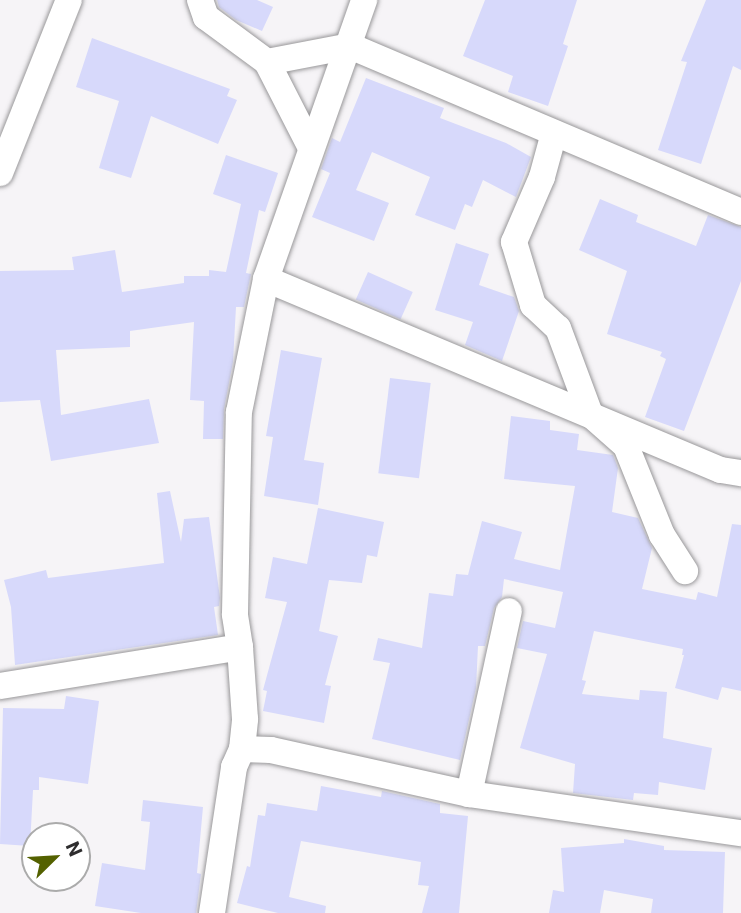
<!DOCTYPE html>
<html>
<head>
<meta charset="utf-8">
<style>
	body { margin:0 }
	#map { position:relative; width:741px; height:913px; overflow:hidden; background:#f6f4f7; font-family:Roboto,sans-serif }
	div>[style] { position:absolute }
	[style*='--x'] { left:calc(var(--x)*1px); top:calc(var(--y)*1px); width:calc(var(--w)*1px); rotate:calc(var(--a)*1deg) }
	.building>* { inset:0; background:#d7d9fb; transform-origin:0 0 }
	.roads { filter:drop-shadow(0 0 2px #99989a) drop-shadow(0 0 2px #99989a) }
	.street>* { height:26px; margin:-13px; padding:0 13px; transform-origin:13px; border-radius:13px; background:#fff }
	span { translate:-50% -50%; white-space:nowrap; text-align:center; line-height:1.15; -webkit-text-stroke:5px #fff; paint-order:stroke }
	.north { position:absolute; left:21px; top:822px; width:70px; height:70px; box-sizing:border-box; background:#fff; border:2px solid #ababab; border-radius:50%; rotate:66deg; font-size:19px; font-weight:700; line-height:28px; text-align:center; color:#2e2d2e }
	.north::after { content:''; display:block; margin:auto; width:24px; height:32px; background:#546100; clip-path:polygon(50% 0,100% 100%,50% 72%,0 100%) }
</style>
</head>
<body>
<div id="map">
	<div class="building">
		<div style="clip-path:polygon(217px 0,257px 0,273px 7px,262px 31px,236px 20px,219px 7px)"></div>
		<div style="clip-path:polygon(485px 0,577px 0,563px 44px,568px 46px,548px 106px,508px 92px,513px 76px,463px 56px)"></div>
		<div style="clip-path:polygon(706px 0,741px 0,741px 70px,733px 66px,701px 164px,658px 150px,687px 62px,681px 61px)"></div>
		<div style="clip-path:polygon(92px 38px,230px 89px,227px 96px,237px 100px,218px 144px,151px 116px,131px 178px,99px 168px,119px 101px,76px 87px)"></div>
		<div style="clip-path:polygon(366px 78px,444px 108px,440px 118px,506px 143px,531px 157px,516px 197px,483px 180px,472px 207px,465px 204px,455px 230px,415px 215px,430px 177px,372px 152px,356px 190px,389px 203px,374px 241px,312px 217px,330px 173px,321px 169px,332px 138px,340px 142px)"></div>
		<div style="clip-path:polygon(226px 155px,278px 173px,265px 212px,259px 210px,246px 273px,251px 274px,244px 307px,236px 307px,233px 362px,224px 409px,223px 439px,203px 439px,204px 401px,190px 400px,194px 322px,130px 331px,130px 347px,56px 350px,61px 415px,149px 399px,159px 443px,51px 461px,40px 400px,0 402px,0 271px,74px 270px,72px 257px,115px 250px,122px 292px,184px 283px,184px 276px,209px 276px,209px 270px,226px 272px,241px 204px,213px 194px)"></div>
		<div style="clip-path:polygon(600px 199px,638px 215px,636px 222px,696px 246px,708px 215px,741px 227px,741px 281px,684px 431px,645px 417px,666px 359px,660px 356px,662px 352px,607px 334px,627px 271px,579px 250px)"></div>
		<div style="clip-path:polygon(456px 243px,489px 254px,479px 285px,514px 297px,519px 311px,502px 361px,465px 345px,473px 322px,435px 310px)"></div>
		<div style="left:368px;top:272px;width:49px;height:30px;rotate:24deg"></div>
		<div style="clip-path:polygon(281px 350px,322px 358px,304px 460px,324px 463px,318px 505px,264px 496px,273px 437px,266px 436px)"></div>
		<div style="left:390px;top:378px;width:41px;height:96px;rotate:7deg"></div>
		<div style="clip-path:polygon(511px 416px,550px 421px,550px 430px,579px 434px,577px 450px,613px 455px,618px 468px,612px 512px,638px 518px,652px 548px,642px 589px,696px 600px,698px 592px,717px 597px,732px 524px,741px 525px,741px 691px,722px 687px,718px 700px,675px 688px,684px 655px,682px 655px,683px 649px,594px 631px,582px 680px,586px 681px,582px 694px,639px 700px,640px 690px,667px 692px,663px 738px,712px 748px,705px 790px,659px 782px,658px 795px,634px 793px,633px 800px,573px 793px,575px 764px,520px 748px,547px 654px,517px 648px,523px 621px,555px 628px,563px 592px,504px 579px,502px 597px,494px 608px,485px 646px,478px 646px,476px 688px,460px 760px,372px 739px,390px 663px,373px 660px,378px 638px,422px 648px,429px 593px,453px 596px,456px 574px,468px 575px,482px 521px,522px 532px,514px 559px,560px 570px,575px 486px,504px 479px)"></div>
		<div style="clip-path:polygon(170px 491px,181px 542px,184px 519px,209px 517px,220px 598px,219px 606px,214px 607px,218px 635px,15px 665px,11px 607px,4px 580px,46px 570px,48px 578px,164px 563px,157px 493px)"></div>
		<div style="clip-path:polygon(318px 508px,384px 522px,377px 557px,367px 555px,362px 583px,329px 580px,319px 631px,338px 636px,325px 685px,331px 686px,324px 723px,263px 711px,267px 691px,263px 690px,287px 602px,265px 598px,273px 557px,307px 564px)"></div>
		<div style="clip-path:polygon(66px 696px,99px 701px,88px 784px,39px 777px,39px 790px,33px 790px,30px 846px,0 844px,3px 708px,64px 709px)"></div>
		<div style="clip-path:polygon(321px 786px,381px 797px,382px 791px,440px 804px,440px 813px,468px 816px,459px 913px,422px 913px,429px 886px,418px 885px,421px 862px,301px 841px,289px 897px,326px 906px,325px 913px,278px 913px,237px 903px,247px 866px,250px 867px,258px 815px,265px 816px,267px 803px,317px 811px)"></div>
		<div style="clip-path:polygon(143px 800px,203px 807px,197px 873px,201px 874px,196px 913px,141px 913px,95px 906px,102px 863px,145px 870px,150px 822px,141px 821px)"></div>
		<div style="clip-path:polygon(624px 839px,664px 846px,664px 850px,725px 852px,723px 913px,651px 913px,653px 899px,604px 890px,600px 913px,549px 913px,553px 890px,564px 892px,561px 848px,624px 843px)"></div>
	</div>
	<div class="roads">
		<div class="street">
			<div style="--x:200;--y:0;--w:18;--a:71"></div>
			<div style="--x:206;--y:17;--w:76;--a:36.4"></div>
			<div style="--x:267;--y:62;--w:97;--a:62.9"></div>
			<div style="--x:267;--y:62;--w:85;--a:-10.9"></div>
			<div style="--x:350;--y:46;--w:425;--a:23"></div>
			<div style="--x:554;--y:133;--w:46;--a:105.3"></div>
			<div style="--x:542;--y:177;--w:71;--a:113.3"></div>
			<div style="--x:514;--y:242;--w:66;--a:73.2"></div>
			<div style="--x:533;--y:305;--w:34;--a:43"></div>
			<div style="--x:558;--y:328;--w:92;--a:69.6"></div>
			<div style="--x:590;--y:414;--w:48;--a:41.6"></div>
			<div style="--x:626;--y:446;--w:96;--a:68"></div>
			<div style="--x:662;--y:535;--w:43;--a:57.4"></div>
			<div style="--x:0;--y:173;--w:186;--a:-68.3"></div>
			<div style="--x:266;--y:279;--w:493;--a:22.8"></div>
			<div style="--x:721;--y:470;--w:20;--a:9"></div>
			<div style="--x:0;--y:686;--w:243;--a:-9.2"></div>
			<div style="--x:242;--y:749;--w:29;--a:2"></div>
			<div style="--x:271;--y:750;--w:203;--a:12.5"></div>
			<div style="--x:469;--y:794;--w:275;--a:8.2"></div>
			<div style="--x:469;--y:794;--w:187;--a:-77.7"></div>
			<div style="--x:212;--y:913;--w:148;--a:-81.4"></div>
			<div style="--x:234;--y:767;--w:20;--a:-66"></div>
			<div style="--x:242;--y:749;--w:30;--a:-84"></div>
			<div style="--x:245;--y:719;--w:72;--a:-94"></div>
			<div style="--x:240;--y:647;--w:33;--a:-99"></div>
			<div style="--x:235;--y:614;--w:202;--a:-88.9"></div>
			<div style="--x:239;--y:412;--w:136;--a:-78.5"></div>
			<div style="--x:266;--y:279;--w:296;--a:-70.6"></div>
		</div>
	</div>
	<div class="north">N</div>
</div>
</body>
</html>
